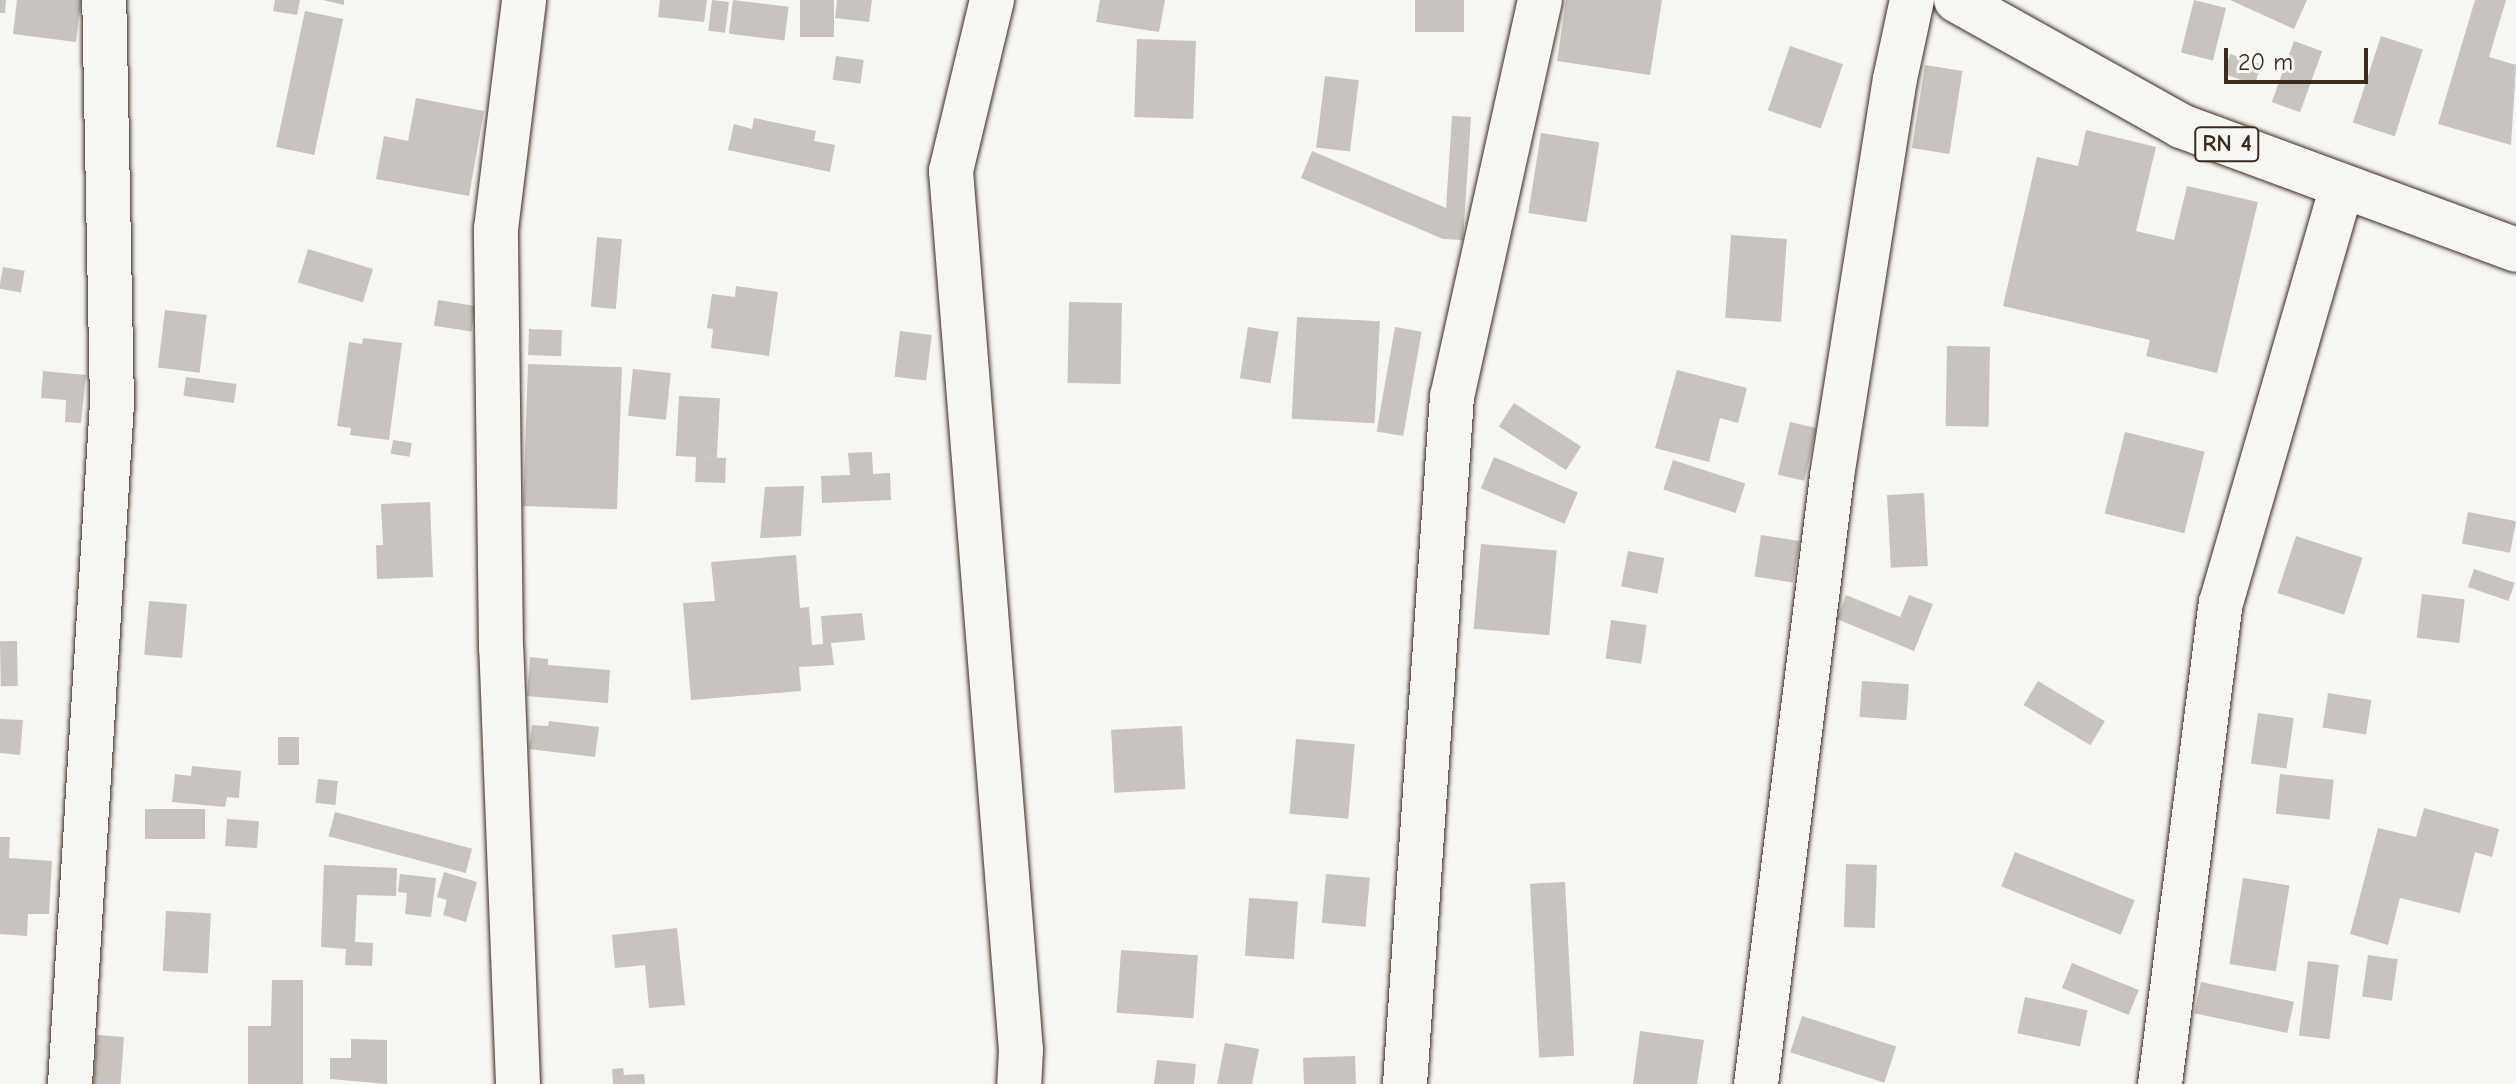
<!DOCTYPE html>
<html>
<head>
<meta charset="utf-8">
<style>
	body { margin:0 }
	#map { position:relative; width:2516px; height:1084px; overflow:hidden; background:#f6f6f2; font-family:"Comic Neue",sans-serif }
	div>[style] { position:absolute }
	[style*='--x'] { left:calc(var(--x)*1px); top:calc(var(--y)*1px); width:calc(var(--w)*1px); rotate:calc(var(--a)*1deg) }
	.building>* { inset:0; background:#c8c3be; transform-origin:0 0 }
	.roads { filter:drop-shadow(0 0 2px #3b2a1e) drop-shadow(0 0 2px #3b2a1e) }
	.minor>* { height:44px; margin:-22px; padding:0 22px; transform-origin:22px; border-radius:22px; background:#f6f6f2 }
	.primary>* { height:44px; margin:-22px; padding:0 22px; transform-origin:22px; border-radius:22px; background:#f6f6f2 }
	span { translate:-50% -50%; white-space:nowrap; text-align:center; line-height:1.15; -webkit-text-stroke:8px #f6f6f2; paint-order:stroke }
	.shield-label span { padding:2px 6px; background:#f6f6f2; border:2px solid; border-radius:6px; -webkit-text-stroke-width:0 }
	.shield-label { font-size:24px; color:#3b2a1e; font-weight:700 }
	.scale { position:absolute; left:2224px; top:48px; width:144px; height:36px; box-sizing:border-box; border:4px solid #3b2a1e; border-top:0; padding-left:10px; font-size:24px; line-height:28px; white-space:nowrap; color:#3b2a1e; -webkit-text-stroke:6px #f6f6f2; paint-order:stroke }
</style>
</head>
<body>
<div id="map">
	<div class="building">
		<div style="clip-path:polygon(0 0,6px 0,5px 13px,0 13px)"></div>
		<div style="clip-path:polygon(17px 0,81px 0,76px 42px,13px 34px)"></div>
		<div style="clip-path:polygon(275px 0,300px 0,297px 15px,273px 11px)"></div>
		<div style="clip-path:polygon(323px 0,344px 0,344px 5px)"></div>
		<div style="clip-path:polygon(660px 0,707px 0,704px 22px,658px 17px)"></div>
		<div style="left:712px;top:0;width:17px;height:31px;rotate:7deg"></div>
		<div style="left:733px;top:0;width:56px;height:34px;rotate:7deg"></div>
		<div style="left:800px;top:0;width:34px;height:37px"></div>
		<div style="clip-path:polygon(837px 0,872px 0,869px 22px,835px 18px)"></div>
		<div style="clip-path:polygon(1100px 0,1165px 0,1159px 32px,1096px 22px)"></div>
		<div style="left:1415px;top:0;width:49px;height:32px"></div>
		<div style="clip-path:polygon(1566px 0,1662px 0,1650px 75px,1557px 61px)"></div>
		<div style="left:2194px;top:0;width:33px;height:54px;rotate:14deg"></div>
		<div style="clip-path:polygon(2230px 0,2307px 0,2294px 29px)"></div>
		<div style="clip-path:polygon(2475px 0,2506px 0,2489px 57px,2516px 65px,2511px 145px,2438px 124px)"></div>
		<div style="left:305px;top:11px;width:39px;height:139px;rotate:12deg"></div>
		<div style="left:2381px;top:36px;width:44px;height:91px;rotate:18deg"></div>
		<div style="left:1137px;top:39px;width:59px;height:78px;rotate:2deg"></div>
		<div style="left:2294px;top:41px;width:30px;height:65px;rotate:20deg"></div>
		<div style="left:1790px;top:46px;width:56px;height:68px;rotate:19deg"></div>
		<div style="left:2230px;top:54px;width:33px;height:21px;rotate:18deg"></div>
		<div style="left:836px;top:56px;width:28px;height:24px;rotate:8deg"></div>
		<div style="left:1925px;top:65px;width:38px;height:84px;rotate:9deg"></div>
		<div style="left:1325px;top:76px;width:34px;height:72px;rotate:7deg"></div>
		<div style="clip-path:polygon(416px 98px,484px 111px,469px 196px,376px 179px,384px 136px,408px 141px)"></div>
		<div style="clip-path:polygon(1452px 116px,1471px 117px,1463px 240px,1443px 239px,1301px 178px,1312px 151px,1446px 208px)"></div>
		<div style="clip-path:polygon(754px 118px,816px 131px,814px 141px,835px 145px,830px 172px,728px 150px,734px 124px,752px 129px)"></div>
		<div style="clip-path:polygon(2086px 130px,2156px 147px,2136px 231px,2174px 240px,2187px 186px,2258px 202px,2217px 373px,2146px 356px,2150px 340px,2003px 306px,2037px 157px,2078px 166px)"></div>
		<div style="left:1541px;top:133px;width:59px;height:81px;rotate:9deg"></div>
		<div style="left:1731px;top:235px;width:56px;height:83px;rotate:4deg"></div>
		<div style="left:597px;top:237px;width:25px;height:70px;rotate:5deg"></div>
		<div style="left:308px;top:249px;width:68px;height:35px;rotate:17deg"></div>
		<div style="left:3px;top:267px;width:22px;height:22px;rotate:10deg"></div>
		<div style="clip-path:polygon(736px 286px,778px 292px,769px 356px,711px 348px,713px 329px,707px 328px,712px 294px,735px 297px)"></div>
		<div style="left:438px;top:300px;width:38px;height:26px;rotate:9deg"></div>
		<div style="left:1069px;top:302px;width:53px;height:81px;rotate:1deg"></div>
		<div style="left:165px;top:310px;width:42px;height:58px;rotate:7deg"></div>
		<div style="left:1297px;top:317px;width:83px;height:102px;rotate:3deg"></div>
		<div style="left:1248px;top:327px;width:31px;height:52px;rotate:9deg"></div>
		<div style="left:1395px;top:327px;width:27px;height:106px;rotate:10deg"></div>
		<div style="left:529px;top:329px;width:33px;height:26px;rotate:2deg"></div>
		<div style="left:900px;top:331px;width:32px;height:46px;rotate:7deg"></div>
		<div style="clip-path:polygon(363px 338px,402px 343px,389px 440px,350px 435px,351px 428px,337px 426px,349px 342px,362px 344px)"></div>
		<div style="left:1947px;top:346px;width:43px;height:80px;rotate:1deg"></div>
		<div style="left:528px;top:364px;width:94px;height:142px;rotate:2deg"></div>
		<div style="left:633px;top:369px;width:38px;height:47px;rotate:6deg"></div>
		<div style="clip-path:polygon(1677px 370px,1747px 388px,1738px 423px,1720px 418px,1709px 462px,1655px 448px)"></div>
		<div style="clip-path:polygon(43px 371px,86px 375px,81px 423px,65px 422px,66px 400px,41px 398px)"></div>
		<div style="left:186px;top:377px;width:51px;height:19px;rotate:8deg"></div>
		<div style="left:679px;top:396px;width:41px;height:60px;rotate:3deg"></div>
		<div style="left:1514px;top:403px;width:80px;height:28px;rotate:33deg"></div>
		<div style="left:1790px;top:422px;width:27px;height:54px;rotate:13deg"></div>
		<div style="left:2125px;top:432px;width:82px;height:84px;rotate:14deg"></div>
		<div style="left:393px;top:440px;width:19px;height:14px;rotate:9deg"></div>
		<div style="clip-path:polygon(872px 452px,873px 474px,890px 473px,891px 500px,822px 503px,821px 476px,850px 475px,848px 453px)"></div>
		<div style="left:696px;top:457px;width:30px;height:25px;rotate:2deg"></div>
		<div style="left:1494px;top:457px;width:91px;height:34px;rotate:23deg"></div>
		<div style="left:1673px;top:460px;width:76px;height:31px;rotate:18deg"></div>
		<div style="clip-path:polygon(804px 486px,801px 536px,760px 538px,765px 487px)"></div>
		<div style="left:1924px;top:493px;width:73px;height:37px;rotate:87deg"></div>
		<div style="clip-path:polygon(430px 502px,433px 577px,377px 579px,376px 545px,383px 545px,381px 504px)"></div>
		<div style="left:2468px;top:512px;width:49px;height:32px;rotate:11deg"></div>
		<div style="left:1761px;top:535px;width:39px;height:42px;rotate:9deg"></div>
		<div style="left:2296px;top:536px;width:70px;height:60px;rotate:18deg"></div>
		<div style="left:1481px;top:544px;width:76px;height:85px;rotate:5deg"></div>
		<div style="left:1628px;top:551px;width:37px;height:36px;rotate:11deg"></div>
		<div style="clip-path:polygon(796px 555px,800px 608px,809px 607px,812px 645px,823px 644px,821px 616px,862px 613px,865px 640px,831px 643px,834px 665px,799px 667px,801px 691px,691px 700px,683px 603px,715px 601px,711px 562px)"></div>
		<div style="left:2474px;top:569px;width:43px;height:19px;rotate:19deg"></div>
		<div style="left:2422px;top:594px;width:43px;height:44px;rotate:7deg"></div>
		<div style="clip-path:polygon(1846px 595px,1900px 617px,1909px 595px,1933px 604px,1914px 651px,1837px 619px)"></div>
		<div style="left:149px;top:601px;width:38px;height:54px;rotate:5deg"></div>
		<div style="left:1611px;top:620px;width:36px;height:39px;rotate:8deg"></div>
		<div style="left:17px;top:641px;width:45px;height:17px;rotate:89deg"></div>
		<div style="clip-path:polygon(530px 657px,548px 659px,548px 665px,610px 670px,608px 703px,527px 696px)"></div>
		<div style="left:1862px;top:681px;width:47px;height:36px;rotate:4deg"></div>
		<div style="left:2038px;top:681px;width:78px;height:28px;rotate:31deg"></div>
		<div style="left:2328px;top:693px;width:44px;height:35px;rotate:9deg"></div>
		<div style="left:2258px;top:713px;width:36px;height:51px;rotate:8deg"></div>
		<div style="clip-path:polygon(0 719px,23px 720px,20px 755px,0 753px)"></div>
		<div style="clip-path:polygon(549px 721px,599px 727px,595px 757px,529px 749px,532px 725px,548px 726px)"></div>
		<div style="left:1182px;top:726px;width:63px;height:71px;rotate:87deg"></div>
		<div style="left:278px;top:737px;width:21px;height:28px"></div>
		<div style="left:1296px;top:739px;width:59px;height:75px;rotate:5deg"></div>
		<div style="clip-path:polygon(192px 766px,241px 771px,239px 798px,227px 797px,225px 807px,172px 802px,175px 774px,191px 776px)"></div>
		<div style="left:2280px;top:774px;width:54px;height:40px;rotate:6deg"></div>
		<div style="left:318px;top:779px;width:20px;height:24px;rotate:6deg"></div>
		<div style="clip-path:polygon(2424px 808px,2499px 829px,2492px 857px,2475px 852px,2460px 913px,2400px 898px,2388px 945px,2350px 934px,2378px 828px,2416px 837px)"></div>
		<div style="left:145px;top:809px;width:60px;height:30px"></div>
		<div style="left:335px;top:812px;width:142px;height:25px;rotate:15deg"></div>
		<div style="left:227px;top:819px;width:32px;height:27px;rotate:4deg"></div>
		<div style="clip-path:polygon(0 837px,10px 837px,9px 858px,52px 861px,49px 914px,28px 914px,27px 936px,0 934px)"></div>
		<div style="left:2015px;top:852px;width:129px;height:37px;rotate:22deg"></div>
		<div style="left:1846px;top:864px;width:31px;height:63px;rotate:2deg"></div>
		<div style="clip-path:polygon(324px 865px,397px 868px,396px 896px,357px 895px,355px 942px,373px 943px,372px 966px,345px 965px,346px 949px,321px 947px)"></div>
		<div style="clip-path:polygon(444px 872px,477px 882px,466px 922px,443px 915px,447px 900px,437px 897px)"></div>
		<div style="clip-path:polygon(400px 874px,436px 878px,431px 917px,405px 914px,407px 893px,398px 892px)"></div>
		<div style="left:1326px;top:874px;width:44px;height:49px;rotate:5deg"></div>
		<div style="left:2243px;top:878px;width:47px;height:87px;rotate:9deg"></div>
		<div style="left:1565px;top:882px;width:174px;height:35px;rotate:87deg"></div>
		<div style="left:1249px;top:898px;width:49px;height:58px;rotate:4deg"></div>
		<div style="left:166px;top:911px;width:45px;height:60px;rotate:3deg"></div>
		<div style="clip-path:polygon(677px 928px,685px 1005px,649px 1008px,645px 965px,615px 968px,612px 935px)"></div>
		<div style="left:1121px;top:950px;width:77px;height:63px;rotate:4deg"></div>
		<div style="left:2368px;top:955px;width:30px;height:42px;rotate:8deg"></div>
		<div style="left:2308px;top:961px;width:31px;height:75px;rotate:7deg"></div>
		<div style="left:2072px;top:963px;width:72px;height:27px;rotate:22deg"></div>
		<div style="clip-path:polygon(272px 980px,303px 980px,303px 1084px,248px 1084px,248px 1026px,271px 1026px)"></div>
		<div style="left:2201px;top:982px;width:95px;height:32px;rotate:12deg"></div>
		<div style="left:2025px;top:997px;width:64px;height:37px;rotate:12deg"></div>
		<div style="left:1802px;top:1016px;width:99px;height:38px;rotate:18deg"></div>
		<div style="clip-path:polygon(1640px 1031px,1704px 1040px,1697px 1084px,1633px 1084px)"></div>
		<div style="left:97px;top:1035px;width:27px;height:49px;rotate:4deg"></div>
		<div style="clip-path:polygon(351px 1039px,387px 1040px,387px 1084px,330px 1079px,330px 1058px,351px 1058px)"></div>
		<div style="clip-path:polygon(1225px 1043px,1259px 1049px,1252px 1084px,1217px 1084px)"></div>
		<div style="left:1355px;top:1056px;width:28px;height:52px;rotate:88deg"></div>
		<div style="clip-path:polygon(1157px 1060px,1196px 1064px,1194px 1084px,1154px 1084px)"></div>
		<div style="clip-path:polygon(623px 1068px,624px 1075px,644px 1074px,645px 1084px,613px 1084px,612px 1069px)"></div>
	</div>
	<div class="roads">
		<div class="minor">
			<div style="--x:992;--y:0;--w:176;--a:103.5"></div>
			<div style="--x:951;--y:171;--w:882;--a:85.45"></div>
			<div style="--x:1021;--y:1050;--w:34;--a:93"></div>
			<div style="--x:70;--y:1084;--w:681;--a:-86.47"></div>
			<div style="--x:112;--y:404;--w:404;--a:-91.1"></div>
			<div style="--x:518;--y:1084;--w:435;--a:-92.2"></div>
			<div style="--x:501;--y:649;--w:420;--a:-90.7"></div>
			<div style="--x:496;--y:229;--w:231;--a:-83"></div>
			<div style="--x:1405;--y:1084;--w:689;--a:-86.09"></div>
			<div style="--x:1452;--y:397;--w:407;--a:-77.5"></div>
			<div style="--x:1756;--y:1084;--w:613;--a:-82.87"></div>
			<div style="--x:1832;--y:476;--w:402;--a:-81"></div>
			<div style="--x:1895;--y:79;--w:81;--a:-77.9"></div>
			<div style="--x:2160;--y:1084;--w:485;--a:-82.8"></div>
			<div style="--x:2221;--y:603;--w:431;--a:-73.8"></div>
		</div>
		<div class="primary">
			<div style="--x:1956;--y:0;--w:258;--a:29.2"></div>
			<div style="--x:2181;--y:126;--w:357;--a:20.3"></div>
		</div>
	</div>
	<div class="shield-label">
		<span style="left:2227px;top:144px">RN 4</span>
	</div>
	<div class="scale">20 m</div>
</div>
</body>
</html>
